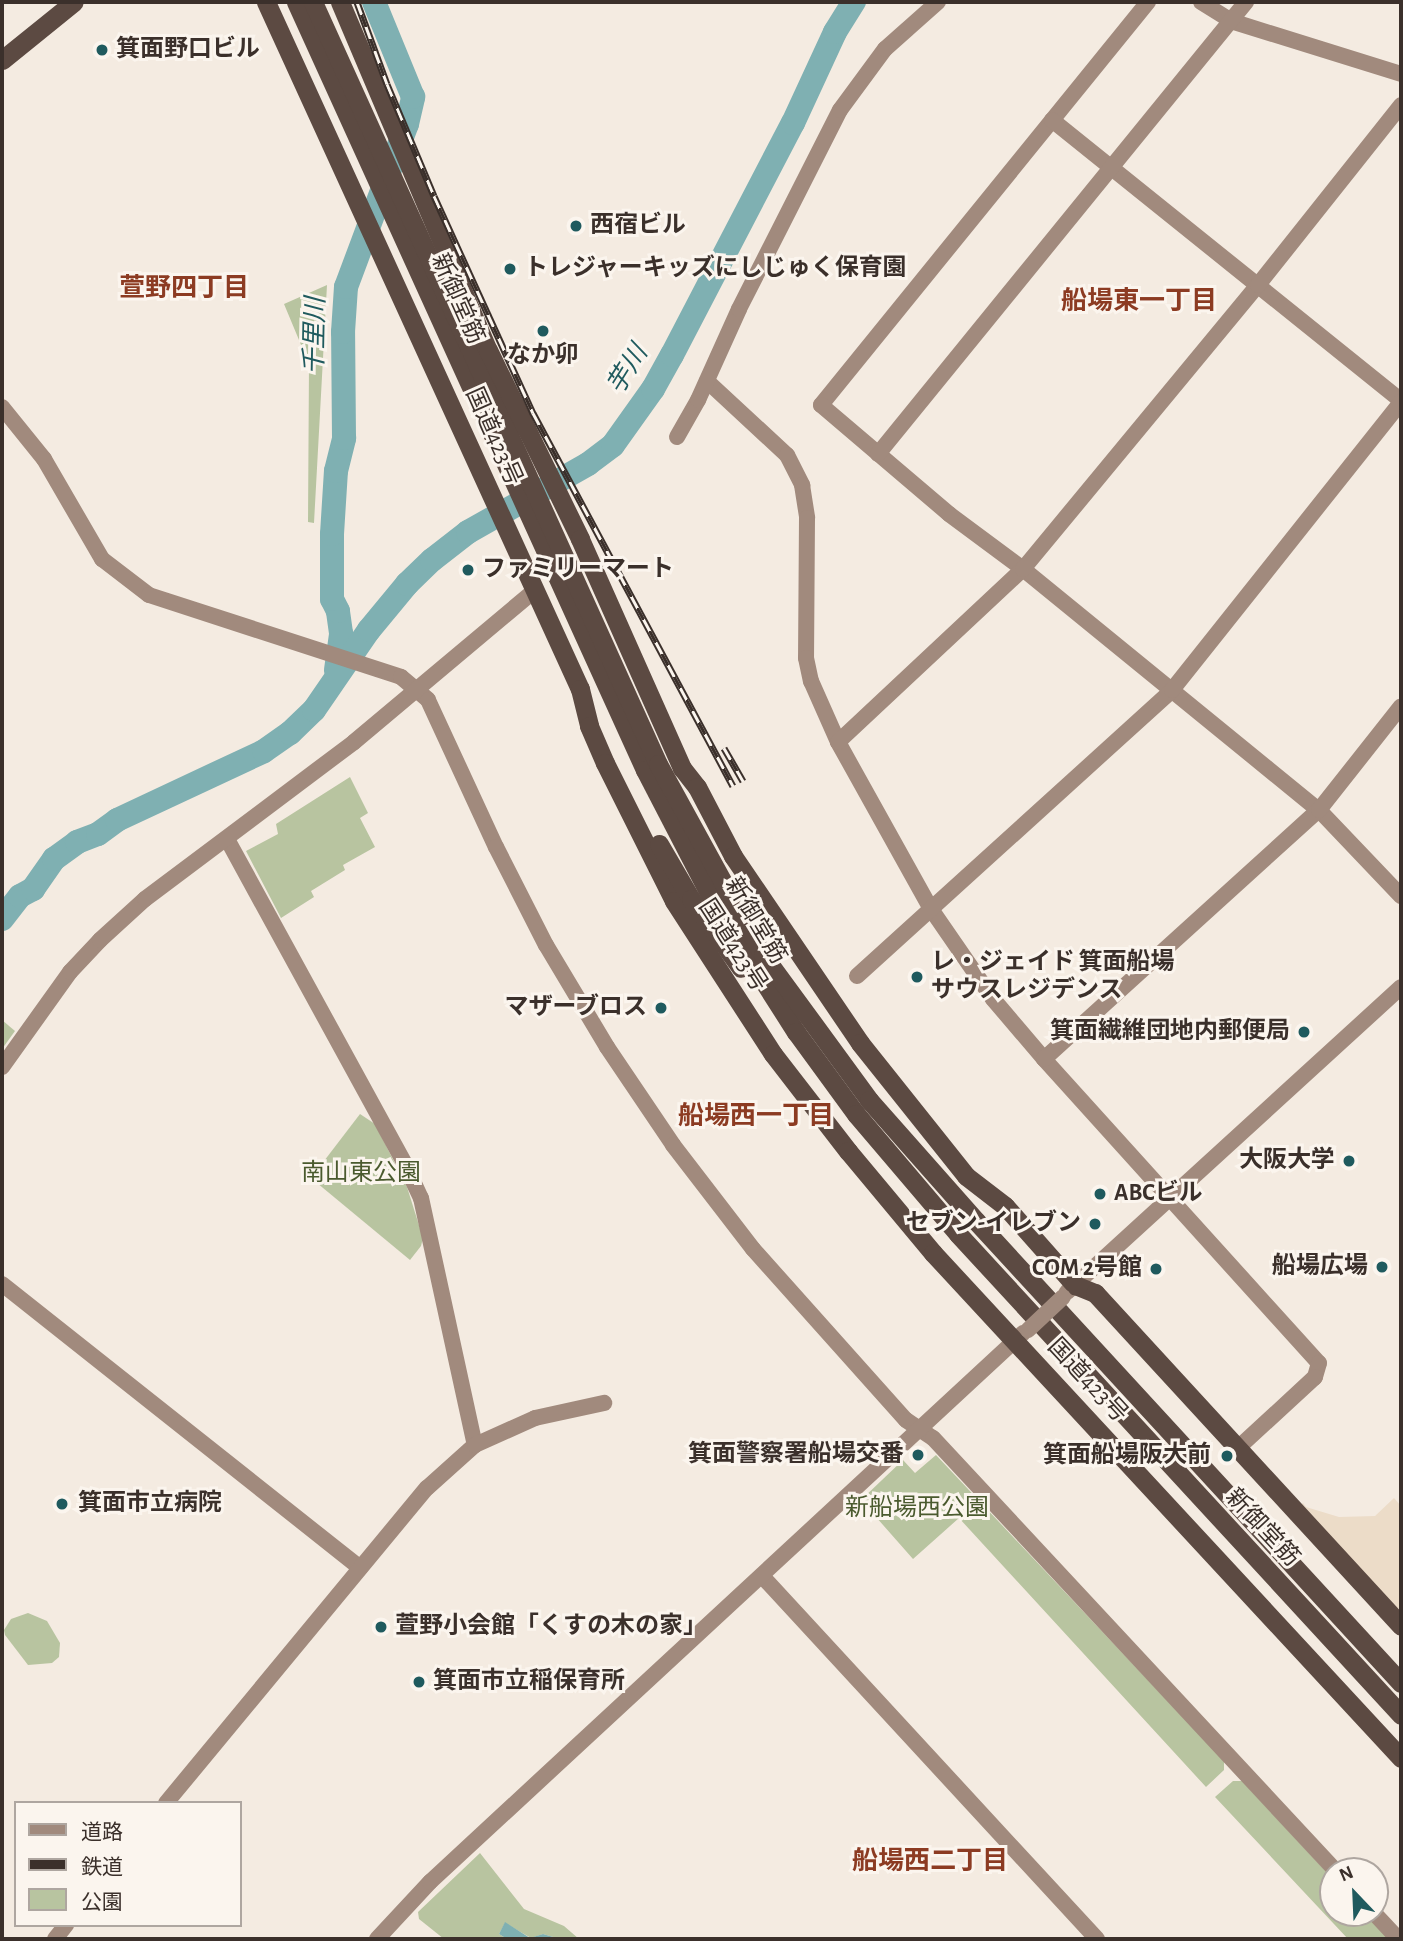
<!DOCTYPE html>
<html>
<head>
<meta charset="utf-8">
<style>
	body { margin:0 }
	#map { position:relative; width:1403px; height:1941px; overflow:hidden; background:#f4ebe1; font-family:"Alegreya Sans","Noto Sans JP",sans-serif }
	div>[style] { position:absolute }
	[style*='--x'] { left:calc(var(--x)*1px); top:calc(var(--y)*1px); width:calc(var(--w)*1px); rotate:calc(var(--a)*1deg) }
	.green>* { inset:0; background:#b8c4a0 }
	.plaza>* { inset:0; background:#ecdcc8 }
	.water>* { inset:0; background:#7fb0b2 }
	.river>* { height:24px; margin:-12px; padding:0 12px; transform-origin:12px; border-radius:12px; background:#7fb0b2 }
	.secondary>* { height:16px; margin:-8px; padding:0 8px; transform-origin:8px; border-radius:8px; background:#a18a7d }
	.highway>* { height:19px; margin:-9.5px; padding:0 9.5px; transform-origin:9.5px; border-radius:9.5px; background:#5c4a42 }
	.rail>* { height:7px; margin-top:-3.5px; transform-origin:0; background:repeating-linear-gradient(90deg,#fbf5ee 0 13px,#3b302b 0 26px); box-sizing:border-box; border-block:2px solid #3b302b }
	.secondary-bridge>* { height:16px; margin:-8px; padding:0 8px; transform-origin:8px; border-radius:8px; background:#a18a7d }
	.dots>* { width:19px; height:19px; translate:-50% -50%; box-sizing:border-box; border:4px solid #fbf5ee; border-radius:50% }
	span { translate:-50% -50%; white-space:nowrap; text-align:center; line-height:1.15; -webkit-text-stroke:6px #fbf5ee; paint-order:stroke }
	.poi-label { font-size:24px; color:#3b302b; font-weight:700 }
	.left { translate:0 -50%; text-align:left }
	.right { translate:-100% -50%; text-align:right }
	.street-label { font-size:24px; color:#3b302b }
	.park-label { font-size:24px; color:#4a5a2e }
	.neighbourhood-label { font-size:26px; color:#8c3b22; font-weight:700 }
	.water-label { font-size:26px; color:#1f5a5e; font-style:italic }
	.frame { position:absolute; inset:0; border:4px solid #3b302b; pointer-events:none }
	.legend { position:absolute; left:14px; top:1801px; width:228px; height:126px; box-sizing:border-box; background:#fbf5ee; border:2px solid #aea6a0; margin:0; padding:9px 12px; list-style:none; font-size:21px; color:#3b302b }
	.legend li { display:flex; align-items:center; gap:14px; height:35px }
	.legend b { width:35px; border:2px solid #aea6a0 }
	.north { position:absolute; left:1319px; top:1857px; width:70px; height:70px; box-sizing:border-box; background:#fbf5ee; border:2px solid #aea6a0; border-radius:50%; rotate:337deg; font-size:19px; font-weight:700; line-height:28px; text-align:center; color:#3b302b }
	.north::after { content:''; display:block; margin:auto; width:24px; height:32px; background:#1f5a5e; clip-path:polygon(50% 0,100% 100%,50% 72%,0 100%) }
</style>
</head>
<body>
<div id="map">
	<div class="green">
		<div style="clip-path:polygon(327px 285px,314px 523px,308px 522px,309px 364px,284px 304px)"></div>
		<div style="clip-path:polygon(350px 777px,368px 813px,360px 818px,375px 847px,343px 865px,345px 870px,311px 891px,314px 897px,281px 918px,246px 851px,278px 834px,276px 824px)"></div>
		<div style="clip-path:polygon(2px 1020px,15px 1031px,2px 1049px)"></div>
		<div style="clip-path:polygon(360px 1114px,375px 1124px,407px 1187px,423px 1238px,421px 1246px,410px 1260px,311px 1178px)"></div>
		<div style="clip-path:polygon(936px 1455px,1224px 1761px,1224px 1770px,1206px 1787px,959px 1518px,913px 1559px,861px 1500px,903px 1460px,915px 1473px)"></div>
		<div style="clip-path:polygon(28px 1613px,47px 1621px,60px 1643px,59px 1657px,52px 1663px,28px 1665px,5px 1635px,4px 1630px,11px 1619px)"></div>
		<div style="clip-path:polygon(1233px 1781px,1242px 1781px,1333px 1879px,1333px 1913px,1364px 1913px,1389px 1939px,1348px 1939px,1215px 1797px)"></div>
		<div style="clip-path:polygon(480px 1853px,524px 1909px,564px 1926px,579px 1939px,560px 1939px,543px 1934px,531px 1938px,505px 1923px,499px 1934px,507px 1939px,444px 1939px,419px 1919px,418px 1912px)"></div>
	</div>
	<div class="plaza">
		<div style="clip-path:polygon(1394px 1498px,1401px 1506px,1400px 1608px,1394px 1609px,1299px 1506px,1303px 1503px,1306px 1507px,1339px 1517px,1375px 1516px)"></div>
	</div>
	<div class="water">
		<div style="clip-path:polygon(505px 1922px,530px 1938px,543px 1934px,560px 1939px,507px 1939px,499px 1934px)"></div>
	</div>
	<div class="river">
		<div style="--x:336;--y:670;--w:37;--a:-82"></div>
		<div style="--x:341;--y:633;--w:22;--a:-98"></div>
		<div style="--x:338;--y:611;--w:13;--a:-117"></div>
		<div style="--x:332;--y:599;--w:65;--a:-90"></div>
		<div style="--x:332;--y:534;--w:63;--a:-86.4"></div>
		<div style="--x:336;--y:471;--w:34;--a:-76"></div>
		<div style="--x:344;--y:438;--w:106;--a:-90.5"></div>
		<div style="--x:343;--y:332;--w:45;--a:-86.2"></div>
		<div style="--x:346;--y:287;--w:174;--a:-69.5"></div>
		<div style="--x:407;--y:124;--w:28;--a:-77"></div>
		<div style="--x:413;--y:97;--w:103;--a:-112.3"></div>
		<div style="--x:2;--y:919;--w:29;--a:-52"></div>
		<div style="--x:20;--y:896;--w:15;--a:-28"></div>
		<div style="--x:33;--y:889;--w:37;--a:-55"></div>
		<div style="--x:54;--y:859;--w:29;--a:-36"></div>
		<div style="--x:77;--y:842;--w:22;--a:-21"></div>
		<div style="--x:98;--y:834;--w:24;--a:-36"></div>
		<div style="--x:117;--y:820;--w:162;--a:-25.1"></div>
		<div style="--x:264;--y:751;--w:32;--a:-35"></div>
		<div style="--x:290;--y:733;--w:33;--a:-44"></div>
		<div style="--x:314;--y:710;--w:97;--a:-55.5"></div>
		<div style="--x:369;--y:630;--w:60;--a:-50.4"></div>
		<div style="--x:407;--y:584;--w:35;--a:-44"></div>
		<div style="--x:432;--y:560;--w:46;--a:-37.9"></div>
		<div style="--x:468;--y:532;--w:138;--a:-29.5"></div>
		<div style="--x:588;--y:464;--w:31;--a:-37"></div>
		<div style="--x:613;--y:445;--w:69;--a:-54.5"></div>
		<div style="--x:653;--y:389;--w:39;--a:-61"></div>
		<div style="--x:672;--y:355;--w:262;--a:-62.5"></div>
		<div style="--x:793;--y:123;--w:100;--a:-65.2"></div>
		<div style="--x:835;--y:32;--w:36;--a:-58"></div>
	</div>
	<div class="secondary">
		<div style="--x:1148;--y:2;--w:519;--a:129.06"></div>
		<div style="--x:821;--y:405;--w:168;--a:40.4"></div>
		<div style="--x:949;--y:514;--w:92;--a:36.6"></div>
		<div style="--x:1023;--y:569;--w:382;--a:39.2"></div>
		<div style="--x:1319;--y:810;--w:119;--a:46.4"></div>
		<div style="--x:1201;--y:2;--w:36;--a:32"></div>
		<div style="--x:1231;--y:21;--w:178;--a:17.3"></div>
		<div style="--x:1052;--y:120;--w:448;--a:38.8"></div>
		<div style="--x:707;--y:381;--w:109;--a:42.8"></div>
		<div style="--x:787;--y:455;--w:34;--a:63"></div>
		<div style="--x:802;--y:485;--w:33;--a:81"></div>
		<div style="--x:807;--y:518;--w:140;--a:90.4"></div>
		<div style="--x:806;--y:658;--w:24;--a:78"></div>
		<div style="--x:811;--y:681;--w:67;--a:66.1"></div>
		<div style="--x:838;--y:742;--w:191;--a:60.9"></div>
		<div style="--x:931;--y:909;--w:109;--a:55.4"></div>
		<div style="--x:993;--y:999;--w:79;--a:49.6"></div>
		<div style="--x:1044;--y:1059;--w:410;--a:47.9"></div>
		<div style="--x:1319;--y:1363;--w:15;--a:106"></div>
		<div style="--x:1315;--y:1377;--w:105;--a:137.3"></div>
		<div style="--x:2;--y:407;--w:67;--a:51.1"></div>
		<div style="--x:44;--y:459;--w:116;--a:59.9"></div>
		<div style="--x:102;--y:559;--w:59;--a:37.5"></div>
		<div style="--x:149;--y:595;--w:265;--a:18"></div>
		<div style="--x:401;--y:677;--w:35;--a:40"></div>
		<div style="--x:428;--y:700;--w:162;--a:65.2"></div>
		<div style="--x:496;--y:847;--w:110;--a:63"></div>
		<div style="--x:546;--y:945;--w:119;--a:59.1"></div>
		<div style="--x:607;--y:1047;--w:118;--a:56"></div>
		<div style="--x:673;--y:1145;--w:131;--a:52.4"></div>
		<div style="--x:753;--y:1249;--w:229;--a:48.2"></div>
		<div style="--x:906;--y:1420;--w:32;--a:34"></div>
		<div style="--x:933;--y:1438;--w:592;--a:47.06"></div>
		<div style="--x:677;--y:437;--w:43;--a:-60.4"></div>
		<div style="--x:698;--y:400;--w:100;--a:-65.7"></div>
		<div style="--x:739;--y:309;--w:223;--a:-63.1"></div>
		<div style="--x:840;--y:110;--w:76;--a:-53.6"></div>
		<div style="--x:885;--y:49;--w:71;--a:-41.6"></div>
		<div style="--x:878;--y:454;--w:583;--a:-50.85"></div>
		<div style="--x:838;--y:742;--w:253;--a:-43.1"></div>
		<div style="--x:1023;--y:569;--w:369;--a:-50.4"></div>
		<div style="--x:1258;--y:285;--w:230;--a:-51.5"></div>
		<div style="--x:227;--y:839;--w:371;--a:61.3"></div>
		<div style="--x:405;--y:1164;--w:38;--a:65"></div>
		<div style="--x:421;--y:1198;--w:253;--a:77.7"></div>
		<div style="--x:857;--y:976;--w:425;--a:-42.2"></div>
		<div style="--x:1172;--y:690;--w:368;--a:-51.5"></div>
		<div style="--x:1044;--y:1059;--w:371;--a:-42.2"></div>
		<div style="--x:1319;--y:810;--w:132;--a:-51.7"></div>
		<div style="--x:2;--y:1067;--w:117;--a:-54.4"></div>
		<div style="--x:70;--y:972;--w:44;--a:-46.8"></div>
		<div style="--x:100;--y:940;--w:61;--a:-42.3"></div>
		<div style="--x:145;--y:899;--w:261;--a:-36.9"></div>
		<div style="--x:354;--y:742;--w:236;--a:-40"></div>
		<div style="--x:2;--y:1284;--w:457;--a:38.4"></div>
		<div style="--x:1067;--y:1292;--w:452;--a:-42.4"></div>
		<div style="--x:762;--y:1576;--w:494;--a:47.3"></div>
		<div style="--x:166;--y:1803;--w:409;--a:-50.4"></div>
		<div style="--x:427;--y:1488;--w:64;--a:-41.9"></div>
		<div style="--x:475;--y:1445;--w:66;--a:-24.2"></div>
		<div style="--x:535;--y:1418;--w:71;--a:-12.3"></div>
		<div style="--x:1374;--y:1913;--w:35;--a:47"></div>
		<div style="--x:55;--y:1939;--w:18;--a:-52"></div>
		<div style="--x:377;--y:1939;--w:78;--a:-47.1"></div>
		<div style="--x:430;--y:1882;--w:808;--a:-42.79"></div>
	</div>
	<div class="highway">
		<div style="--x:266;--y:2;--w:755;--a:65.44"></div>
		<div style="--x:580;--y:689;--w:38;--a:76"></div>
		<div style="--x:589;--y:726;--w:40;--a:66.6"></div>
		<div style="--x:605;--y:763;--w:154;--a:63.4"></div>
		<div style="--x:674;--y:901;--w:182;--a:57.1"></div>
		<div style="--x:773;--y:1054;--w:123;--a:52.3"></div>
		<div style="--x:848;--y:1151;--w:133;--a:50.2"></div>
		<div style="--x:933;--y:1253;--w:689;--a:47.18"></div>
		<div style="--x:296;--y:2;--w:844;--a:65.56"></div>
		<div style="--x:645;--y:770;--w:152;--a:62.6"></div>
		<div style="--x:715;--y:905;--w:151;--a:57.5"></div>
		<div style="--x:796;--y:1032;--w:102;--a:53.8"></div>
		<div style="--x:856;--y:1114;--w:157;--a:49.6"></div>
		<div style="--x:958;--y:1234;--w:654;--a:47.35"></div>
		<div style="--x:313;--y:2;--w:836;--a:65.64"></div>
		<div style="--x:658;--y:764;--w:218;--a:61.2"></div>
		<div style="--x:763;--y:955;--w:180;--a:53.8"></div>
		<div style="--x:869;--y:1100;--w:162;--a:48.5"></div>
		<div style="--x:976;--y:1221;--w:628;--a:47.39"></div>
		<div style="--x:340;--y:2;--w:378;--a:67"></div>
		<div style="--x:488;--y:350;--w:210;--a:64"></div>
		<div style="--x:580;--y:539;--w:251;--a:66"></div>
		<div style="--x:682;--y:768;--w:24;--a:52"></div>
		<div style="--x:697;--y:787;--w:78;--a:62.4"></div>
		<div style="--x:733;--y:856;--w:226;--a:55.8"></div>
		<div style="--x:860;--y:1043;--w:170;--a:51.4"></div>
		<div style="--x:966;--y:1176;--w:49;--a:37.6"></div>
		<div style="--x:1005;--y:1206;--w:106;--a:48.5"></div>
		<div style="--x:1075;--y:1285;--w:22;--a:22"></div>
		<div style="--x:1095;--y:1293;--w:452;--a:47.4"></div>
		<div style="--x:2;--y:60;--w:92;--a:-38.9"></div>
		<div style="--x:659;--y:844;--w:64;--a:59.8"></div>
		<div style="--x:691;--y:899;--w:85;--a:54.1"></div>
	</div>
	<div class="rail">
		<div style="--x:357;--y:2;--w:87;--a:69.9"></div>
		<div style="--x:387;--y:84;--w:121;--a:67.2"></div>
		<div style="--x:434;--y:196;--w:239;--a:65.5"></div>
		<div style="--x:533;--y:413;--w:423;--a:61.8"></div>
		<div style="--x:724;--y:748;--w:38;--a:60"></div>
	</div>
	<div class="secondary-bridge">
		<div style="--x:1028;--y:1330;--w:48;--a:-43.3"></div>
	</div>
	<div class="dots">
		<div style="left:102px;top:50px;background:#1f5a5e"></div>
		<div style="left:576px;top:226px;background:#1f5a5e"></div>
		<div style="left:510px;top:269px;background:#1f5a5e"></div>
		<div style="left:543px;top:331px;background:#1f5a5e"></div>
		<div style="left:468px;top:570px;background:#1f5a5e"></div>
		<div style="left:917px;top:977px;background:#1f5a5e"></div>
		<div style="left:661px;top:1008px;background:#1f5a5e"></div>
		<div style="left:1304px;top:1032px;background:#1f5a5e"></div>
		<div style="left:1349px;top:1161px;background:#1f5a5e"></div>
		<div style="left:1100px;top:1194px;background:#1f5a5e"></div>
		<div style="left:1095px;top:1224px;background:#1f5a5e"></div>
		<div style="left:1382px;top:1267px;background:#1f5a5e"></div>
		<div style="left:1156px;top:1269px;background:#1f5a5e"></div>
		<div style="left:918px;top:1455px;background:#1f5a5e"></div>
		<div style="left:1227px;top:1456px;background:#1f5a5e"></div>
		<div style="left:62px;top:1504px;background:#1f5a5e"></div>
		<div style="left:381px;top:1627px;background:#1f5a5e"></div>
		<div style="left:419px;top:1682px;background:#1f5a5e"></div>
	</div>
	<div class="poi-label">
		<span class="left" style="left:116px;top:50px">箕面野口ビル</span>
		<span class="left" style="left:590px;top:226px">西宿ビル</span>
		<span class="left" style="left:524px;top:269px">トレジャーキッズにしじゅく保育園</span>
		<span style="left:543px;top:356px">なか卯</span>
		<span class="left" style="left:482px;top:570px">ファミリーマート</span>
		<span class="left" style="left:931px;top:977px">レ・ジェイド 箕面船場<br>サウスレジデンス</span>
		<span class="right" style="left:647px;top:1008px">マザーブロス</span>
		<span class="right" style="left:1290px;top:1032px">箕面繊維団地内郵便局</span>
		<span class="right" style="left:1335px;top:1161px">大阪大学</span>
		<span class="left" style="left:1114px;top:1194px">ABCビル</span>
		<span class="right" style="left:1081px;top:1224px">セブン-イレブン</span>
		<span class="right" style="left:1368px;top:1267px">船場広場</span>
		<span class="right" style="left:1142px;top:1269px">COM 2号館</span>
		<span class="right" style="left:904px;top:1455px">箕面警察署船場交番</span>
		<span class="right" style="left:1211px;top:1456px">箕面船場阪大前</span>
		<span class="left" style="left:78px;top:1504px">箕面市立病院</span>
		<span class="left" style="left:395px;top:1627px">萱野小会館「くすの木の家」</span>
		<span class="left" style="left:433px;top:1682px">箕面市立稲保育所</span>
	</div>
	<div class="street-label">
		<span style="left:457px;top:299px;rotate:66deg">新御堂筋</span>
		<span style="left:493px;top:437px;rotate:66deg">国道423号</span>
		<span style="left:755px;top:921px;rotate:59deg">新御堂筋</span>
		<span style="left:732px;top:946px;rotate:57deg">国道423号</span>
		<span style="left:1087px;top:1381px;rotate:47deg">国道423号</span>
		<span style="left:1262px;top:1528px;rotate:47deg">新御堂筋</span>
	</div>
	<div class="park-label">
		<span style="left:361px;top:1174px">南山東公園</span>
		<span style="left:917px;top:1509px">新船場西公園</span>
	</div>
	<div class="neighbourhood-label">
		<span style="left:184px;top:289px">萱野四丁目</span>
		<span style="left:1139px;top:302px">船場東一丁目</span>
		<span style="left:756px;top:1117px">船場西一丁目</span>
		<span style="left:930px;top:1862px">船場西二丁目</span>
	</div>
	<div class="water-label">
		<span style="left:316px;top:336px;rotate:-89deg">千里川</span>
		<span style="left:628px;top:370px;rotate:-58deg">芋川</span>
	</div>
	<div class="frame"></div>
	<ul class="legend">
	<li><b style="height:9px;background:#a18a7d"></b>道路</li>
	<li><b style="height:9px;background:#3b302b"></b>鉄道</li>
	<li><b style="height:19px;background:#b8c4a0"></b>公園</li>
	</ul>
	<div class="north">N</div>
</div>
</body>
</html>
